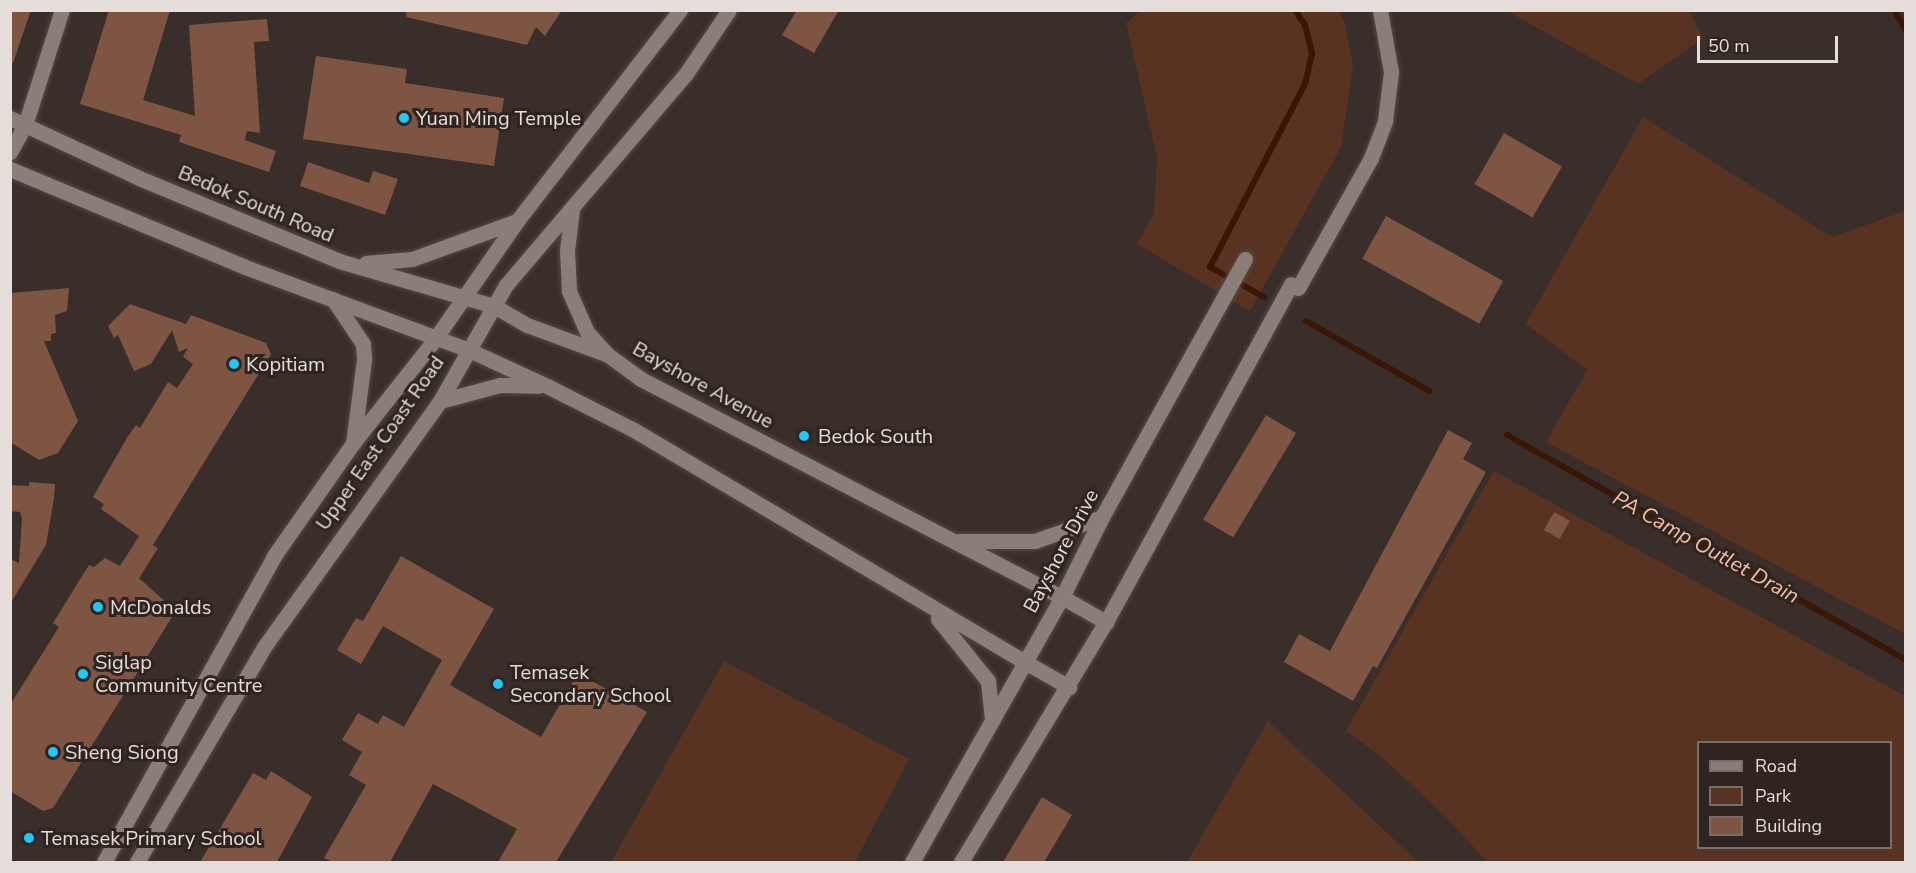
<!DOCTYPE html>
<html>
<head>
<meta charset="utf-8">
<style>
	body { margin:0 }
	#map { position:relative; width:1916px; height:873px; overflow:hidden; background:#392e29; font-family:"Nunito Sans",sans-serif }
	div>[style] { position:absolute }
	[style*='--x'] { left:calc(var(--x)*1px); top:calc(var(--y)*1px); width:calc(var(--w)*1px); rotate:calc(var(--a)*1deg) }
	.green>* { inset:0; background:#593322 }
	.stream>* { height:6px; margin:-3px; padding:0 3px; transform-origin:3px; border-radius:3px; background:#391605 }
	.building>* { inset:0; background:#7e5542; transform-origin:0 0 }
	.roads { filter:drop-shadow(0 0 2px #534a46) drop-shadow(0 0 2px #534a46) }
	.minor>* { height:15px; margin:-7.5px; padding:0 7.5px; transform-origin:7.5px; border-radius:7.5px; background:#8b7e78 }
	.tertiary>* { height:15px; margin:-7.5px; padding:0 7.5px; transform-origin:7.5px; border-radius:7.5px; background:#8b7e78 }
	.secondary>* { height:15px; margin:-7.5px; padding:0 7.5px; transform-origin:7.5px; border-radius:7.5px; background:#8b7e78 }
	.dots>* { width:16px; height:16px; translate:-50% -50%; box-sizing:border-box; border:3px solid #2f2420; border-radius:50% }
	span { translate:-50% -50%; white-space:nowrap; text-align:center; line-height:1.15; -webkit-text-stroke:6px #2f2420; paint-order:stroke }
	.poi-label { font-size:20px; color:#e4ddd9 }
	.left { translate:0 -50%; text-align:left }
	.street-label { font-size:20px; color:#e4ddd9 }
	.water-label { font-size:21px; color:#f6bea5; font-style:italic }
	.frame { position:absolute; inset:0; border:12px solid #e4ddd9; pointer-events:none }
	.legend { position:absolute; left:1697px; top:741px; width:195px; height:108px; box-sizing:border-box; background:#2f2420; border:2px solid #776e6a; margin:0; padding:8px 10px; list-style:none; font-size:18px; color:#e4ddd9 }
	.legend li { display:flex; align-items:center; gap:12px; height:30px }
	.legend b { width:30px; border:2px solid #776e6a }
	.scale { position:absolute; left:1697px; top:36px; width:141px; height:27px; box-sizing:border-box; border:3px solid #e4ddd9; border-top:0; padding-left:8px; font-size:18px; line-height:21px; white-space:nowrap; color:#e4ddd9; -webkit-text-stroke:4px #2f2420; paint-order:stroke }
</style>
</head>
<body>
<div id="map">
	<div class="green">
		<div style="clip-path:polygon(1142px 10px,1339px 11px,1344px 21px,1353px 66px,1341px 147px,1250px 311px,1137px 244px,1154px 214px,1157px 157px,1126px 23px)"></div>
		<div style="clip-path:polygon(1507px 11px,1689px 11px,1703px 38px,1638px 84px)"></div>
		<div style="clip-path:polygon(1643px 117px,1832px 237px,1905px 211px,1905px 634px,1546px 442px,1587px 370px,1526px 324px)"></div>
		<div style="clip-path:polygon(evenodd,1494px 471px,1905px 696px,1905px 862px,1487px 862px,1450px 821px,1382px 757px,1346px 731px,1494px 471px,1698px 742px,1890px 742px,1890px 848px,1698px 848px,1698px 742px)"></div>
		<div style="clip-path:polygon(724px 661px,909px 759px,855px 862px,611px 862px)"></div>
		<div style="clip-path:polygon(1268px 721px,1418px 862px,1187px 862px)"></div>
	</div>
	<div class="stream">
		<div style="--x:1894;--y:10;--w:24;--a:60"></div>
		<div style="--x:1264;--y:297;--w:62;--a:-150.9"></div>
		<div style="--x:1210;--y:267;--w:206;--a:-62.6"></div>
		<div style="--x:1305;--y:84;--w:32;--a:-77"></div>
		<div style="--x:1312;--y:53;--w:29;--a:-104"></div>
		<div style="--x:1305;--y:25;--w:18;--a:-124"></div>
		<div style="--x:1306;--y:321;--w:142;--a:29.6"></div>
		<div style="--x:1507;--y:435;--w:458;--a:29.4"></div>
	</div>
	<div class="building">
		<div style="clip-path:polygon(10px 10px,31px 10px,13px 63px,10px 62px)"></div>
		<div style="clip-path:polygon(109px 10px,170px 10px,143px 100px,195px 116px,189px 25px,267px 19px,269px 41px,254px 42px,260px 133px,247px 131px,245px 140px,276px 151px,269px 172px,179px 142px,181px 135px,80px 104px)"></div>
		<div style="clip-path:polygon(407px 10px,562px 10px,545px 36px,536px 27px,527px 45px,406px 17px)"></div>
		<div style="clip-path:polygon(797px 10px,839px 10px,814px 53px,782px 35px)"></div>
		<div style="clip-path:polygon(316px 56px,407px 69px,405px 83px,504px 98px,494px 166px,303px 139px)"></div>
		<div style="left:1504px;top:133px;width:67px;height:59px;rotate:30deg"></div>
		<div style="clip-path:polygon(308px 162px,369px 183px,373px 171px,398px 179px,385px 215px,300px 186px)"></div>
		<div style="left:1386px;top:216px;width:134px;height:49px;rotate:29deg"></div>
		<div style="clip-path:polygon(69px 288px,67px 311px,55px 315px,56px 333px,51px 334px,51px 341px,44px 341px,78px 421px,58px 453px,39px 460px,10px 442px,10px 293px)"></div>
		<div style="clip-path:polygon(130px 304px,186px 324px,191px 315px,266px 343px,271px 354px,153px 545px,158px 548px,139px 578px,170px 606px,172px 617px,53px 808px,43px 811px,10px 791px,10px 705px,59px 627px,53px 623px,89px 565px,94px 567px,105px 558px,120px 566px,139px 536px,101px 509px,104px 504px,93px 497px,128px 436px,136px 425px,140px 428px,168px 382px,177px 388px,193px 364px,183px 357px,188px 348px,179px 352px,172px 330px,151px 364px,134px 371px,118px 335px,114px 338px,108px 326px)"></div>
		<div style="left:1266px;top:415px;width:35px;height:122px;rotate:31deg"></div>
		<div style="clip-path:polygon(1448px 430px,1472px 443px,1463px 459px,1486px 472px,1377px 668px,1373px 666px,1353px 701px,1284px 662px,1299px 634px,1330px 651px)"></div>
		<div style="clip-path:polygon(29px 482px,55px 484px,54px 498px,46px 545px,10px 604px,10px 559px,19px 563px,22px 518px,20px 512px,10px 511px,10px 485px,29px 486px)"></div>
		<div style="left:1554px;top:512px;width:18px;height:21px;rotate:29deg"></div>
		<div style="clip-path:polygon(401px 556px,494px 609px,450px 685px,541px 737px,578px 673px,647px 712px,556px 862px,498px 862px,517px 829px,433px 784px,390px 862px,333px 862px,324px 858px,366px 785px,349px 775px,362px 752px,342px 740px,358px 713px,378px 724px,383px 715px,404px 727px,442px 660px,383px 626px,361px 664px,337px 650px,356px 618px,363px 621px)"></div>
		<div style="clip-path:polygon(271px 771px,312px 797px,277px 862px,200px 862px,253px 773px,266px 780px)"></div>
		<div style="clip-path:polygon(1042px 797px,1072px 815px,1044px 862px,1003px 862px)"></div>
	</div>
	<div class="roads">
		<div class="minor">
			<div style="--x:10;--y:152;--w:31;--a:-61"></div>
			<div style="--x:25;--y:125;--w:121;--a:-72.2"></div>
			<div style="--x:1298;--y:288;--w:149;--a:-60.7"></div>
			<div style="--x:1371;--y:158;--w:40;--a:-69"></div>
			<div style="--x:1385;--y:121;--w:49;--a:-83"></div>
			<div style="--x:1391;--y:72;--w:63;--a:-100.1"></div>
		</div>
		<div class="tertiary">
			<div style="--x:1062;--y:597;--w:51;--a:29.6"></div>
			<div style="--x:1025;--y:662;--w:51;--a:29.6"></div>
			<div style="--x:912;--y:862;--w:305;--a:-60.5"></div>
			<div style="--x:1062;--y:597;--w:89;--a:-63.4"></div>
			<div style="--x:1102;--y:517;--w:295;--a:-61"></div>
			<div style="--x:961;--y:862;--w:280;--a:-58.9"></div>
			<div style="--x:1106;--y:622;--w:385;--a:-61.3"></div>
		</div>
		<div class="secondary">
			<div style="--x:10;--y:118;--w:142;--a:24.9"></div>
			<div style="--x:139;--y:178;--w:217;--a:22.5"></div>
			<div style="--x:339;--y:261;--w:161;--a:16.2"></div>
			<div style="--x:494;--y:306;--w:38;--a:30"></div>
			<div style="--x:527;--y:325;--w:86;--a:20.3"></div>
			<div style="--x:608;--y:355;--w:41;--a:36"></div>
			<div style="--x:641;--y:379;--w:474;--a:27.4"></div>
			<div style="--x:10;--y:169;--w:255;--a:22.6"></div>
			<div style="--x:245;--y:267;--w:239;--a:20.3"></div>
			<div style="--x:469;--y:350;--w:88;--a:24.8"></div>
			<div style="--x:549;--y:387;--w:95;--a:26.8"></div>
			<div style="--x:634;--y:430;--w:455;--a:30.7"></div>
			<div style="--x:572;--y:210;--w:40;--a:97.1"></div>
			<div style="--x:567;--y:250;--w:41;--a:87.2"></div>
			<div style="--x:569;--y:291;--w:45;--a:66.3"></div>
			<div style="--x:587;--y:332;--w:30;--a:48"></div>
			<div style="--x:366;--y:263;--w:46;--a:-5"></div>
			<div style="--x:412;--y:259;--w:112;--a:-19.9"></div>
			<div style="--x:333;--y:299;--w:54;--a:56.3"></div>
			<div style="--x:363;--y:344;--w:16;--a:86"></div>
			<div style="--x:364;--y:360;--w:84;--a:97.5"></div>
			<div style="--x:440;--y:401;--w:62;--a:-14.9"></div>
			<div style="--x:500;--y:385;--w:39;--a:1"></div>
			<div style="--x:959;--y:541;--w:76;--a:0"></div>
			<div style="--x:1035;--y:541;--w:71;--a:-19.7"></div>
			<div style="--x:938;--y:619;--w:80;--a:51.1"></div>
			<div style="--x:988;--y:681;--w:39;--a:84"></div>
			<div style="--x:104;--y:862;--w:350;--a:-60.9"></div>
			<div style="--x:274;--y:556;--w:138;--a:-55"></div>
			<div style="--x:353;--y:443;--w:132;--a:-51.7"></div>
			<div style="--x:435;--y:339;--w:144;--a:-55.2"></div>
			<div style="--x:517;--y:221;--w:267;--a:-52.3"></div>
			<div style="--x:137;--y:862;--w:250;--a:-59.4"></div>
			<div style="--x:264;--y:647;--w:302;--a:-54.4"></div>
			<div style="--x:440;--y:401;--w:133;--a:-60.4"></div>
			<div style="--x:506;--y:285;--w:276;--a:-49.6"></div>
			<div style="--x:685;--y:75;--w:78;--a:-55.9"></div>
		</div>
	</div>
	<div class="dots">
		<div style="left:404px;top:118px;background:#1cc9fc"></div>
		<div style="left:234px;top:364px;background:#1cc9fc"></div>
		<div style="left:804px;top:436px;background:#1cc9fc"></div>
		<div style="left:98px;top:607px;background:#1cc9fc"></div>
		<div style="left:83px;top:674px;background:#1cc9fc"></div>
		<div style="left:498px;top:684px;background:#1cc9fc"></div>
		<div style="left:53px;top:752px;background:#1cc9fc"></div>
		<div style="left:29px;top:838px;background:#1cc9fc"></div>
	</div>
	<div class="poi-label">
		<span class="left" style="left:416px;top:118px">Yuan Ming Temple</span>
		<span class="left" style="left:246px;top:364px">Kopitiam</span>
		<span class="left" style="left:818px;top:436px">Bedok South</span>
		<span class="left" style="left:110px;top:607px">McDonalds</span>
		<span class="left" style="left:95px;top:674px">Siglap<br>Community Centre</span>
		<span class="left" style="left:510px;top:684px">Temasek<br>Secondary School</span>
		<span class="left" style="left:65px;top:752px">Sheng Siong</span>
		<span class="left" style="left:41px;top:838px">Temasek Primary School</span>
	</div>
	<div class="street-label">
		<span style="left:256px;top:204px;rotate:23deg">Bedok South Road</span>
		<span style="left:703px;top:385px;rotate:29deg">Bayshore Avenue</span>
		<span style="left:380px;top:443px;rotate:-55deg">Upper East Coast Road</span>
		<span style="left:1061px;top:551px;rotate:-62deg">Bayshore Drive</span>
	</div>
	<div class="water-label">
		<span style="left:1706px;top:547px;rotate:29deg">PA Camp Outlet Drain</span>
	</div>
	<div class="frame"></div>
	<ul class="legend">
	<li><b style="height:8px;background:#8b7e78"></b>Road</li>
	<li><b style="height:16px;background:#593322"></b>Park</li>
	<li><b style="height:16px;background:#7e5542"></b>Building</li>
	</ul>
	<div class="scale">50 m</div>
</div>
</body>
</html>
